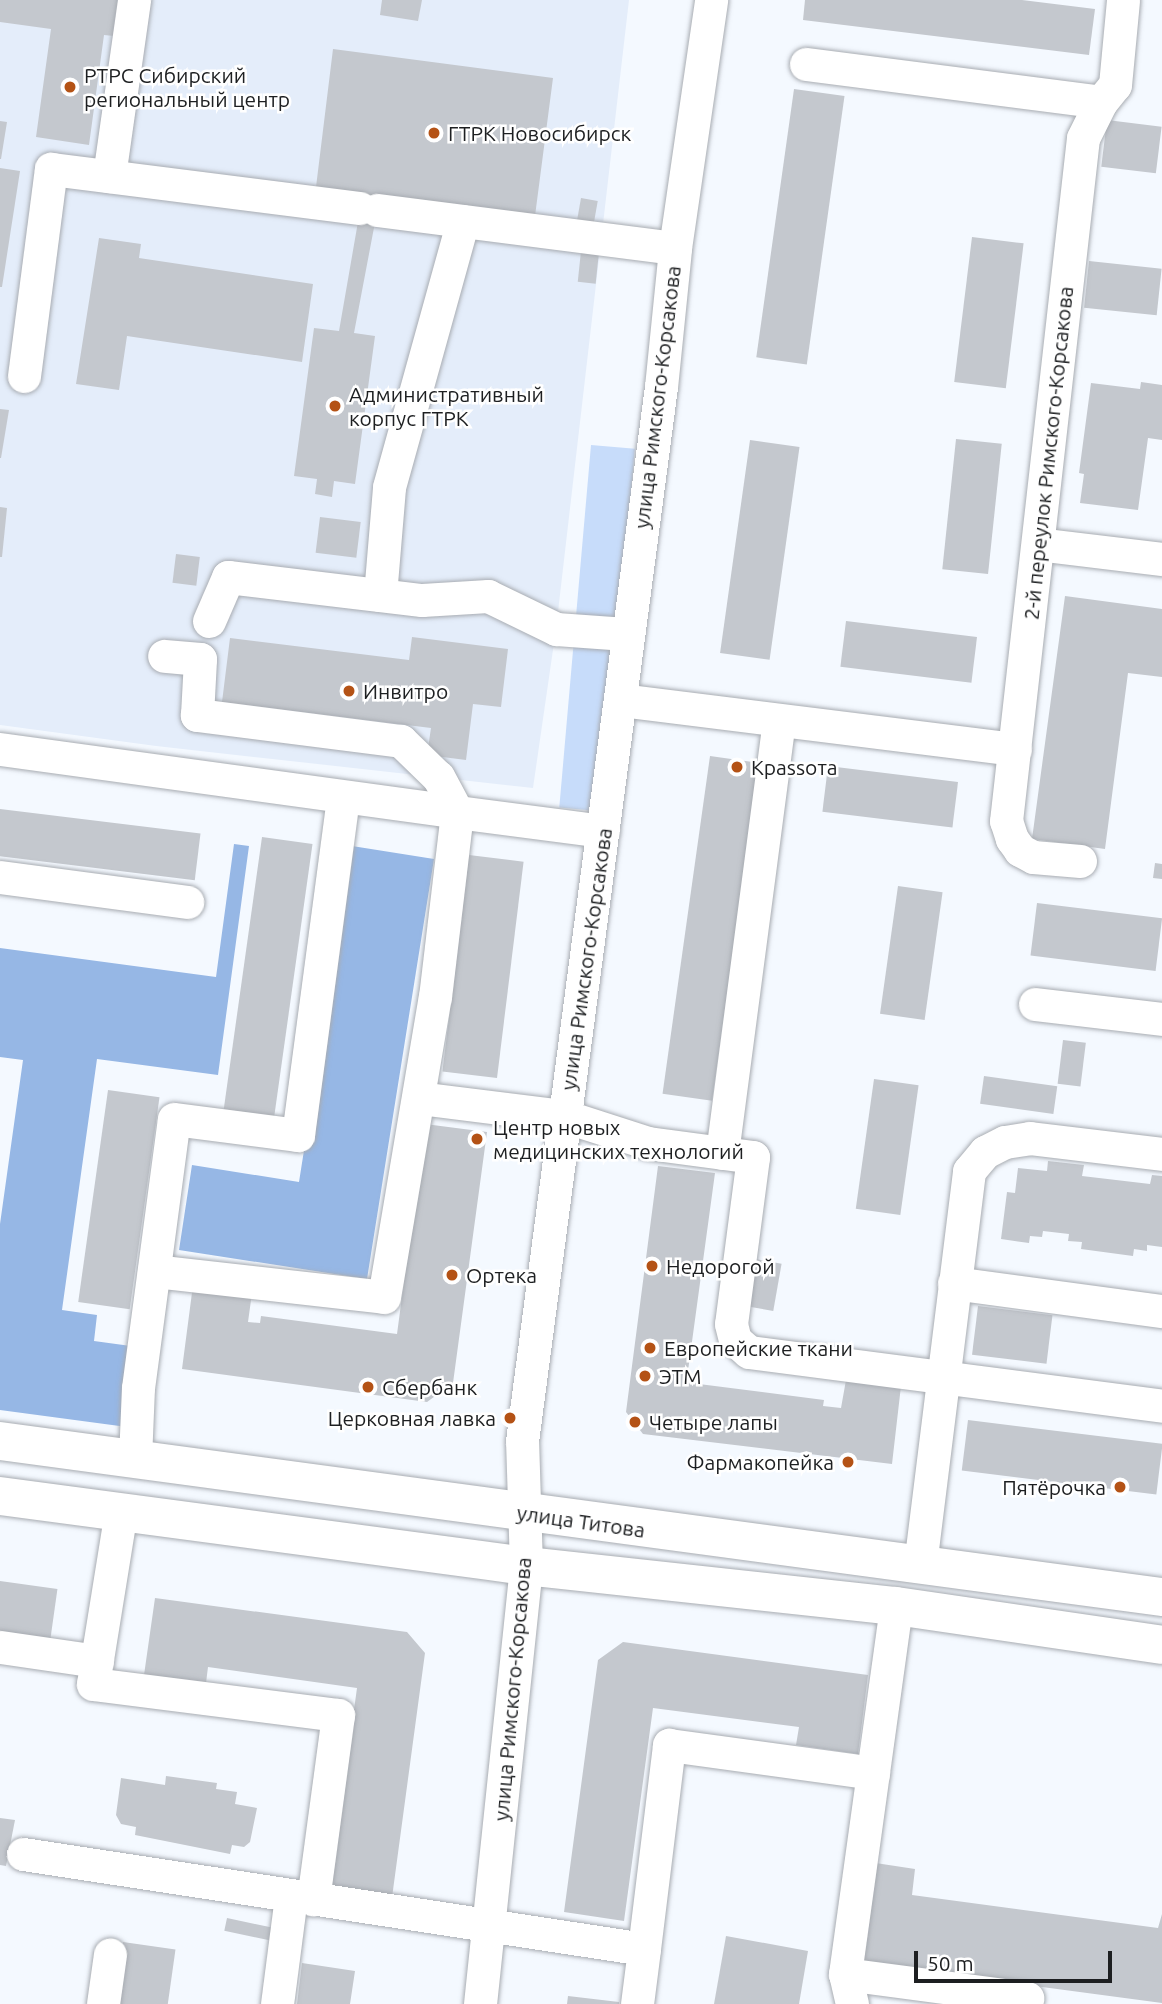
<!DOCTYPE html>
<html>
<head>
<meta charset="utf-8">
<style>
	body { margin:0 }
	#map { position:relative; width:1162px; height:2004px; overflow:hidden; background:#f4f9ff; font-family:Ubuntu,sans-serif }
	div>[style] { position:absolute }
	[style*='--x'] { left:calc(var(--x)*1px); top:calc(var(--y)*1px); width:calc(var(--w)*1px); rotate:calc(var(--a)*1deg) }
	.built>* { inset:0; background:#e4edfa }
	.green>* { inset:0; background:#c7dcfa; transform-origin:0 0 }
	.forest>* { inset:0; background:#96b7e5 }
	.building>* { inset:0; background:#c4c8ce; transform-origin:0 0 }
	.roads { filter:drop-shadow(0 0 2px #a8acb2) drop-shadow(0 0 2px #a8acb2) }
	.minor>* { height:33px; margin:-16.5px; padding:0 16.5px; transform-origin:16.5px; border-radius:16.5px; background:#fff }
	.major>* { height:38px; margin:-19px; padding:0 19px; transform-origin:19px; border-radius:19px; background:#fff }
	.dots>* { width:19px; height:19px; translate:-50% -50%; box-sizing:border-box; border:4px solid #fff; border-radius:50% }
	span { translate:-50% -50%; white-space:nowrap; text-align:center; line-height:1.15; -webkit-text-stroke:5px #fff; paint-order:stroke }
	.poi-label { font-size:21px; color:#1d1f21 }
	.left { translate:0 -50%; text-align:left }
	.right { translate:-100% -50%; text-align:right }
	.street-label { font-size:21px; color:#1d1f21 }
	.scale { position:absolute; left:914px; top:1951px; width:198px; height:32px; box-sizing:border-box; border:4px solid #1d1f21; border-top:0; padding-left:9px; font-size:21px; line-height:24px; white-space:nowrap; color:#1d1f21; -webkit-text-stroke:5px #fff; paint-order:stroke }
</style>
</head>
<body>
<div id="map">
	<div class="built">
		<div style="clip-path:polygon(0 0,629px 0,556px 629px,533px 788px,156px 746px,0 725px)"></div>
	</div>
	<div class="green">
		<div style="left:591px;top:445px;width:44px;height:364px;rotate:5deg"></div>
	</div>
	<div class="forest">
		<div style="clip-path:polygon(234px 844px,249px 846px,218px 1075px,97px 1059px,62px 1310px,97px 1315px,94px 1341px,138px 1347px,127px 1427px,0 1410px,0 1224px,23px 1060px,0 1057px,0 948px,216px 977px)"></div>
		<div style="clip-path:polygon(352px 846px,434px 859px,367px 1279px,179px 1250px,192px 1165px,299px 1182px)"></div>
	</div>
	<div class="building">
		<div style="clip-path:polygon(0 0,119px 0,114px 36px,104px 35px,89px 145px,36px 137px,51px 29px,0 22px)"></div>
		<div style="clip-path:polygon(382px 0,422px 0,418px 21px,380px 15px)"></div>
		<div style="clip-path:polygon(805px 0,1022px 0,1095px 9px,1089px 55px,803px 20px)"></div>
		<div style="clip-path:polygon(333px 49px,553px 78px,535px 216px,380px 196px,354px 333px,375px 336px,355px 484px,334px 481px,332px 497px,315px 494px,317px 479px,294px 476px,314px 328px,339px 331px,363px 193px,316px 187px)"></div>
		<div style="left:794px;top:89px;width:51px;height:271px;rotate:8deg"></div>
		<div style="left:1107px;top:120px;width:55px;height:47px;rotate:7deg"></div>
		<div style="clip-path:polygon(0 121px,7px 122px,1px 159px,0 159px)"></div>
		<div style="clip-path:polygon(0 168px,20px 171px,2px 287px,0 287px)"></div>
		<div style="left:581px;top:198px;width:17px;height:32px;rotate:10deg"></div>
		<div style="left:972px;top:237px;width:52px;height:146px;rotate:7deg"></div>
		<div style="clip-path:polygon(99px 238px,141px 244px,139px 258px,313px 284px,302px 362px,127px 336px,119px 390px,76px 384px)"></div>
		<div style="left:581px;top:251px;width:18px;height:31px;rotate:6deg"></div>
		<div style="left:1089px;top:261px;width:73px;height:47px;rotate:6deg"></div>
		<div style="clip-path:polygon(1141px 382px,1162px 385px,1162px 440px,1148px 438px,1138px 510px,1080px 503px,1084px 474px,1079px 473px,1091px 383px,1140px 389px)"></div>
		<div style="clip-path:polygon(0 409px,9px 410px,1px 458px,0 458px)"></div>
		<div style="left:956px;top:439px;width:46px;height:131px;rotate:6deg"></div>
		<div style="left:750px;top:440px;width:50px;height:215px;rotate:8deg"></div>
		<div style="clip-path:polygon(0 507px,7px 508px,2px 557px,0 557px)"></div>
		<div style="left:320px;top:517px;width:41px;height:36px;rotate:7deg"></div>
		<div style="left:176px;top:554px;width:24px;height:29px;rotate:7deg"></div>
		<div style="clip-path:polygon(1065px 596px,1162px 609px,1162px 677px,1128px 673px,1105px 849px,1032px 839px)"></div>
		<div style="left:846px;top:621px;width:132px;height:46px;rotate:7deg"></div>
		<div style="clip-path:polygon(412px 637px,508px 649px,501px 707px,473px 704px,466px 760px,427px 755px,431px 728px,222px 702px,230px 638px,409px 660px)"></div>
		<div style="left:710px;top:756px;width:50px;height:341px;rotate:8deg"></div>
		<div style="left:828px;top:766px;width:131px;height:46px;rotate:7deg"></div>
		<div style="left:0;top:809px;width:202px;height:47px;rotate:7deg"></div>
		<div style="left:262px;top:837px;width:51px;height:275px;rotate:8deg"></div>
		<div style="left:469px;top:855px;width:55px;height:218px;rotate:7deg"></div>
		<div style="clip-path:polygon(1155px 863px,1162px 864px,1162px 879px,1153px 878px)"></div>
		<div style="left:898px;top:886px;width:45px;height:129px;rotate:8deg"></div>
		<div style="left:1037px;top:903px;width:126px;height:53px;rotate:7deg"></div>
		<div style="left:1063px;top:1040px;width:23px;height:44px;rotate:7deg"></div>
		<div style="left:984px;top:1076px;width:74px;height:28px;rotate:8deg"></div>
		<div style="left:874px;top:1079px;width:45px;height:131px;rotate:8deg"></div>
		<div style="left:108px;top:1090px;width:52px;height:214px;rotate:8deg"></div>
		<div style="clip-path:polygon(425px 1124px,487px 1132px,453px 1383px,427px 1402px,182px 1369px,193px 1285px,252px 1293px,248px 1322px,260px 1323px,261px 1316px,397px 1334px)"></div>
		<div style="clip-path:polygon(1048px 1161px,1084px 1165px,1082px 1176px,1150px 1184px,1152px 1175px,1162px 1176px,1162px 1247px,1147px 1245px,1147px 1251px,1134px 1249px,1133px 1256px,1081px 1249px,1082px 1242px,1068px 1241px,1069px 1234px,1043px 1231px,1042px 1237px,1030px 1236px,1029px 1243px,1001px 1239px,1007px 1192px,1015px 1193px,1018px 1168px,1047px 1171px)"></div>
		<div style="clip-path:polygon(658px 1166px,715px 1173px,688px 1371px,699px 1384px,824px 1400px,823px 1406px,841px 1408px,846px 1380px,901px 1386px,892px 1464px,643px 1434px,626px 1412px)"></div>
		<div style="left:755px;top:1259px;width:27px;height:48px;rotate:10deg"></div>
		<div style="left:978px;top:1306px;width:75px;height:49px;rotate:7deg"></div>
		<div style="left:968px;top:1420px;width:196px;height:51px;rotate:7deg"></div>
		<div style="left:0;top:1581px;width:58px;height:50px;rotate:8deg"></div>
		<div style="clip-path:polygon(155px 1598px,407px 1632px,425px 1653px,391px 1905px,328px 1897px,357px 1688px,208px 1667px,205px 1691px,143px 1682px)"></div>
		<div style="clip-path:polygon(623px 1642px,868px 1675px,858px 1754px,796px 1745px,799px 1727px,653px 1708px,624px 1921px,564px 1912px,598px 1660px)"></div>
		<div style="clip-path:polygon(166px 1776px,217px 1783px,216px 1789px,237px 1792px,235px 1804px,257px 1808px,250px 1842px,244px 1847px,232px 1845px,230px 1854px,135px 1835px,136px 1827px,121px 1824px,116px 1815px,121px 1778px,165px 1785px)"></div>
		<div style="clip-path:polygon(0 1818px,15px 1820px,6px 1866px,0 1865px)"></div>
		<div style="clip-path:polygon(869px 1862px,915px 1869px,912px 1895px,1158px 1928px,1162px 1914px,1162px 2003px,855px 1962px)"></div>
		<div style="left:227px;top:1918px;width:52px;height:13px;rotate:12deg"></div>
		<div style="clip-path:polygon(726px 1936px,808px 1951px,799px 2004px,714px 2004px)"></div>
		<div style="left:123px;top:1942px;width:53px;height:63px;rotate:8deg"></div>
		<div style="clip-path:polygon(302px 1963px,355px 1971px,350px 2004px,297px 2004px)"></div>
		<div style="clip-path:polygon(568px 1996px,619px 2002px,619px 2004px,567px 2004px)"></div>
	</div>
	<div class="roads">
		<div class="minor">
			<div style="--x:806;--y:64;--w:297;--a:7.3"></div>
			<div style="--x:109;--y:176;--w:178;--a:-81.9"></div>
			<div style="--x:377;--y:210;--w:300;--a:7.3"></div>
			<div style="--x:24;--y:376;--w:209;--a:-82.6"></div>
			<div style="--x:51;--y:169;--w:311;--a:7.2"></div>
			<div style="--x:1038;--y:544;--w:125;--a:6.9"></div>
			<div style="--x:380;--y:595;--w:108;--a:-85.2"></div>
			<div style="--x:389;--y:487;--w:276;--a:-74.5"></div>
			<div style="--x:209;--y:621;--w:48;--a:-66.6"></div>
			<div style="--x:228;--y:577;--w:195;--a:6.8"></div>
			<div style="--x:422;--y:600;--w:66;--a:-3.5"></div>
			<div style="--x:488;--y:596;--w:76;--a:25.9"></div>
			<div style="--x:556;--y:629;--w:70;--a:4.1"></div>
			<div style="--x:620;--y:700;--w:398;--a:7.1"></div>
			<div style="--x:0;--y:749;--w:461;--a:7.8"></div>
			<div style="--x:457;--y:812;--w:40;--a:-118"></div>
			<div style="--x:438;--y:777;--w:52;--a:-135.8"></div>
			<div style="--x:401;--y:741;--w:206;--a:-172.7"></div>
			<div style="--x:197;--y:715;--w:56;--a:-86.9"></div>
			<div style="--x:200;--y:659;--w:36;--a:-175"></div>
			<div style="--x:1080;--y:861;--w:47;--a:-175.1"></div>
			<div style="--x:1033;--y:857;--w:15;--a:-152"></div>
			<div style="--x:1020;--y:850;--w:14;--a:-126"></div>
			<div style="--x:1012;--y:839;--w:19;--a:-108"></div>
			<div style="--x:1006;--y:821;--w:687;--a:-83.57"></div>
			<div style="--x:1083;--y:138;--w:40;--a:-63.4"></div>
			<div style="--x:1101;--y:102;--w:22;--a:-51"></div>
			<div style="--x:1115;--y:85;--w:85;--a:-84.6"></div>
			<div style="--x:0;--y:877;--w:189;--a:7.6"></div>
			<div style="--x:1035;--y:1004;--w:128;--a:6.7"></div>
			<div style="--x:419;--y:1098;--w:146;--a:7.1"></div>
			<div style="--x:564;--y:1116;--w:88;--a:17.8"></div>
			<div style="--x:648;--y:1143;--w:106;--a:7.6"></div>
			<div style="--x:753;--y:1157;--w:168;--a:97.5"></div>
			<div style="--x:731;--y:1324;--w:16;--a:76"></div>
			<div style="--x:735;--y:1340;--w:18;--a:41"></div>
			<div style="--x:749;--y:1352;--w:417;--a:7.4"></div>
			<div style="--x:722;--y:1153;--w:436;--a:-82.5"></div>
			<div style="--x:154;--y:1271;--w:231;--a:6.4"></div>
			<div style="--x:384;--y:1297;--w:304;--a:-80.4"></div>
			<div style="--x:435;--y:997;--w:186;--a:-83.2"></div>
			<div style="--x:457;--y:812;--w:147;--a:7.4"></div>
			<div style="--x:954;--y:1283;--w:210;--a:7.7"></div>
			<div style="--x:135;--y:1459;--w:71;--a:-87.6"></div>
			<div style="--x:138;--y:1388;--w:271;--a:-82.4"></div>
			<div style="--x:174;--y:1119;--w:125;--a:7.4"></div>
			<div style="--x:298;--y:1135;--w:341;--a:-82.4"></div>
			<div style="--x:121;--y:1511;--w:175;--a:99.2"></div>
			<div style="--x:93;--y:1684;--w:247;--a:7.2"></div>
			<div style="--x:338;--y:1715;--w:186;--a:97.7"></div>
			<div style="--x:920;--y:1565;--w:397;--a:-82.9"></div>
			<div style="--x:969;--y:1171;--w:25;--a:-50"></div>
			<div style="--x:985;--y:1152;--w:22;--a:-27"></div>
			<div style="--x:1005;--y:1142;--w:25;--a:-9"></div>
			<div style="--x:1030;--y:1138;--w:133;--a:6.9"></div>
			<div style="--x:0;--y:1647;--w:98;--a:8.2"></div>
			<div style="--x:23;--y:1854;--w:628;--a:8.7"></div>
			<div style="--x:644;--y:1949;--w:206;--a:-83"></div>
			<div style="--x:669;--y:1745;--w:206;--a:7.8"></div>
			<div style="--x:845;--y:1974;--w:184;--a:7.5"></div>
			<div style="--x:103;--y:2004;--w:50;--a:-82"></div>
			<div style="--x:277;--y:2004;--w:109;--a:-82.6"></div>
			<div style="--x:480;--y:2004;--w:440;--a:-84"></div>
			<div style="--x:526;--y:1566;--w:125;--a:-91.8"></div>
			<div style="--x:522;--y:1441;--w:1063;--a:-82.49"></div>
			<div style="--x:661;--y:387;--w:140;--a:-84.2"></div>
			<div style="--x:675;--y:248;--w:251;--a:-81.7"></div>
			<div style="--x:637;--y:2004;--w:55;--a:-82.7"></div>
			<div style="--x:852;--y:2004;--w:31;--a:-103"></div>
			<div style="--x:845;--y:1974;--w:372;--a:-82.1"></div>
		</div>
		<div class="major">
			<div style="--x:0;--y:1441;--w:1172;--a:7.65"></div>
			<div style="--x:0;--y:1496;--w:531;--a:7.58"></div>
			<div style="--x:526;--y:1566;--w:372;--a:6.2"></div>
			<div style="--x:896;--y:1606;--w:269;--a:8.3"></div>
		</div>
	</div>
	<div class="dots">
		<div style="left:70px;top:87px;background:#b45215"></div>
		<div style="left:434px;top:133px;background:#b45215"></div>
		<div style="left:335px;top:406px;background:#b45215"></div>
		<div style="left:349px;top:691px;background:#b45215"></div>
		<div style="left:737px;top:767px;background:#b45215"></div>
		<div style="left:477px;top:1139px;background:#b45215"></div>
		<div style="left:652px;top:1266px;background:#b45215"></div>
		<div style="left:452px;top:1275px;background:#b45215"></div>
		<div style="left:650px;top:1348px;background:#b45215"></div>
		<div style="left:645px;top:1376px;background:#b45215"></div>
		<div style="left:368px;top:1387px;background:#b45215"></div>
		<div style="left:510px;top:1418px;background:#b45215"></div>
		<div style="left:635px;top:1422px;background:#b45215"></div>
		<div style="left:848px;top:1462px;background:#b45215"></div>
		<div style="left:1120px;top:1487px;background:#b45215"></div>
	</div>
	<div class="poi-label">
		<span class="left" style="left:84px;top:87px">РТРС Сибирский<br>региональный центр</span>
		<span class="left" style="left:448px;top:133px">ГТРК Новосибирск</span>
		<span class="left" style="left:349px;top:406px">Административный<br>корпус ГТРК</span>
		<span class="left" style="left:363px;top:691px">Инвитро</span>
		<span class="left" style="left:751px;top:767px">Краssота</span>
		<span class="left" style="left:493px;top:1139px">Центр новых<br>медицинских технологий</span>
		<span class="left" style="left:666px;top:1266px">Недорогой</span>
		<span class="left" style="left:466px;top:1275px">Ортека</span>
		<span class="left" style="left:664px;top:1348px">Европейские ткани</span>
		<span class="left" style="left:659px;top:1376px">ЭТМ</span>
		<span class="left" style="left:382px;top:1387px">Сбербанк</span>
		<span class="right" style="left:496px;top:1418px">Церковная лавка</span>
		<span class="left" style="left:649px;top:1422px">Четыре лапы</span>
		<span class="right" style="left:834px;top:1462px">Фармакопейка</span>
		<span class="right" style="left:1106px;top:1487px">Пятёрочка</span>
	</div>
	<div class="street-label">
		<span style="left:657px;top:397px;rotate:-83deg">улица Римского-Корсакова</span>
		<span style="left:1048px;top:453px;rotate:-84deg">2-й переулок Римского-Корсакова</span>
		<span style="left:586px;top:959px;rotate:-82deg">улица Римского-Корсакова</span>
		<span style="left:581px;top:1521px;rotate:8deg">улица Титова</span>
		<span style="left:512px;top:1689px;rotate:-85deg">улица Римского-Корсакова</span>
	</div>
	<div class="scale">50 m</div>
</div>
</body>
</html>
